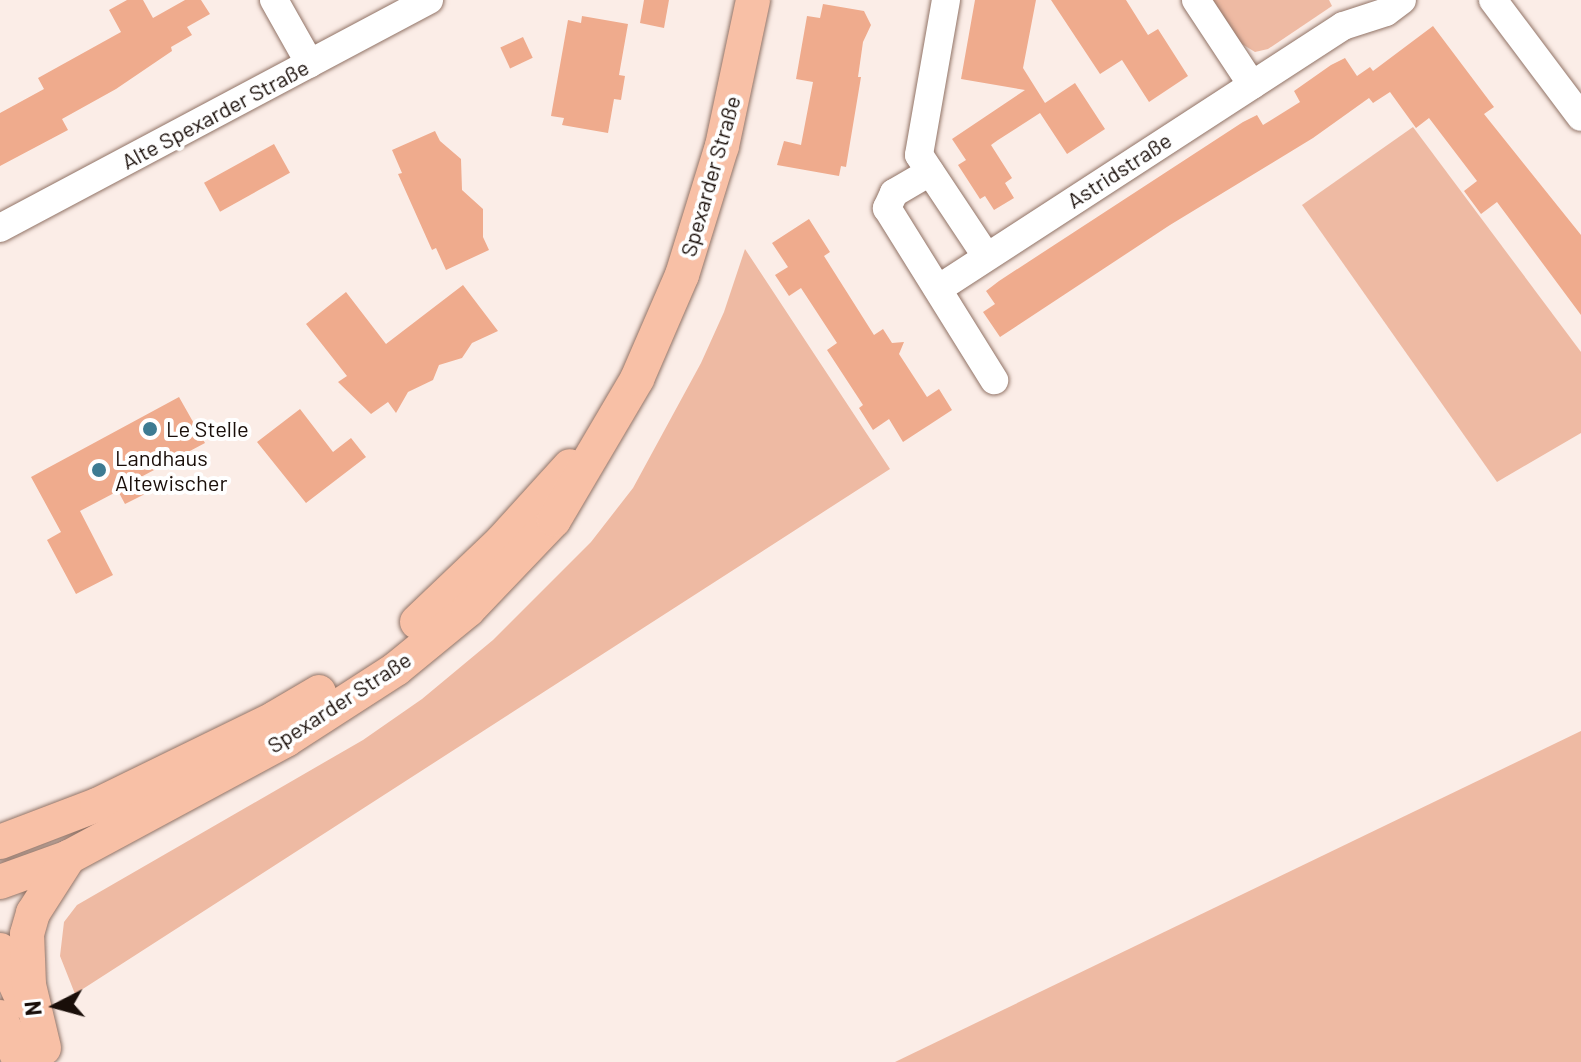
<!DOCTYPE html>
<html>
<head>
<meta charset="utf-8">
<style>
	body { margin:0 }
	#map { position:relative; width:1581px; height:1062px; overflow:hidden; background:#fbede7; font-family:Barlow,sans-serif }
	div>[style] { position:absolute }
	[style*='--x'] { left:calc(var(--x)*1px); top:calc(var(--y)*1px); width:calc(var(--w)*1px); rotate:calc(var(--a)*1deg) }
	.green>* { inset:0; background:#eebaa3 }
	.building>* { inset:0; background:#efab8d; transform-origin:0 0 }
	.roads { filter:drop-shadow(0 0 2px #917366) drop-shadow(0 0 2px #917366) }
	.minor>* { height:28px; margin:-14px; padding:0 14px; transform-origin:14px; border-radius:14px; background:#fff }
	.major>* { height:34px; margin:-17px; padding:0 17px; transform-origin:17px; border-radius:17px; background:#f8c0a6 }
	.dots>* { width:22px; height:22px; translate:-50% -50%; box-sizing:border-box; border:4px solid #fff; border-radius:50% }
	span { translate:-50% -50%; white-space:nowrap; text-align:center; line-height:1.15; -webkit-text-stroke:8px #fff; paint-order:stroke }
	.street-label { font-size:22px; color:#190e09 }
	.poi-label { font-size:22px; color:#190e09 }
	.left { translate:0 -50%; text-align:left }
	.north { position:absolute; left:16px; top:966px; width:80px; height:80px; -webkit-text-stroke:6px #fff; paint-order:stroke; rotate:264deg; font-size:22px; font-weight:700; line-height:32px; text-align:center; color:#190e09 }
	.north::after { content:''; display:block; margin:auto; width:28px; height:36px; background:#190e09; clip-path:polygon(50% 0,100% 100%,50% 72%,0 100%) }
</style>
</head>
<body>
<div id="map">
	<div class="green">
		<div style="clip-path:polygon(1213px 0,1329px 0,1332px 6px,1268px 49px,1255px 52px,1242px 44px)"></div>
		<div style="clip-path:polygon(1413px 127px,1581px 352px,1581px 433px,1497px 482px,1302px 205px)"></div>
		<div style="clip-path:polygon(745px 249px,890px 469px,75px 994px,60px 956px,64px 922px,77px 905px,363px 740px,422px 699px,493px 640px,591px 542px,633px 488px,701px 363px,724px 312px)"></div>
		<div style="clip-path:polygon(1581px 731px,1581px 1062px,895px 1062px)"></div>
	</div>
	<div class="building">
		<div style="clip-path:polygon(127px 0,143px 0,153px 18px,185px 0,201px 0,210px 14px,187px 27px,192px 35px,171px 47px,172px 51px,116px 89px,62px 119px,68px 130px,0 166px,0 113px,44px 89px,38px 78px,121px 32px,109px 10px)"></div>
		<div style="clip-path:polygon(644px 0,669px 0,664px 28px,640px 23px)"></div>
		<div style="clip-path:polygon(975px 0,1036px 0,1023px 68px,1045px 103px,1075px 83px,1105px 129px,1067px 154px,1040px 113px,998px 140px,991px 145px,1012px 178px,1005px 183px,1014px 198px,994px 210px,985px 196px,980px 199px,958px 165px,966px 160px,952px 139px,1025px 90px,961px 79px)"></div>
		<div style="clip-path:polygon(1051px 0,1126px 0,1148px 35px,1158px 29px,1188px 76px,1149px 102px,1122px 60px,1100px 74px)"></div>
		<div style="clip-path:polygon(823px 4px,864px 11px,871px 25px,863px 42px,858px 77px,861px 77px,846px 167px,841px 166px,839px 176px,777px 165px,784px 141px,801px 145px,813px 82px,796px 79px,807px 16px,820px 18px)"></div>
		<div style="clip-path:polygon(582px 16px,628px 24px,619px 75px,625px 76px,621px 100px,614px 99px,608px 133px,562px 125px,564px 118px,551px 116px,568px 20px,581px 23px)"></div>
		<div style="clip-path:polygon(1433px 26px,1494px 107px,1484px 114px,1581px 235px,1581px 315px,1497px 202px,1481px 214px,1464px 191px,1477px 181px,1429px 118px,1416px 128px,1390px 92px,1373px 103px,1369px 98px,1313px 138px,1170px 225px,1000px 337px,983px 312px,995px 304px,986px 291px,999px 281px,1243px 122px,1257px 115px,1263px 125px,1300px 102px,1294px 91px,1331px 65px,1345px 58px,1357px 76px,1370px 67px,1373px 71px)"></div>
		<div style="left:523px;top:37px;width:23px;height:25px;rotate:65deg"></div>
		<div style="clip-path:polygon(435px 131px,440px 141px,461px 159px,462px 190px,483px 209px,483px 237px,489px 250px,446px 270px,436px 248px,432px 250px,398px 174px,402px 173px,392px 150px)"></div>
		<div style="left:274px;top:144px;width:33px;height:80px;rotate:61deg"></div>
		<div style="clip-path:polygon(809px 219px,830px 252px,824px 256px,874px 335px,883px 329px,892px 343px,904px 342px,899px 354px,927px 397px,939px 389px,952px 410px,903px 442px,889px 419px,873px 430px,859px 408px,863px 405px,827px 350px,837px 343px,801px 288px,789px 296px,775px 275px,788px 267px,772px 243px)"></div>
		<div style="clip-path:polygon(463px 285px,498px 331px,472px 343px,462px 358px,439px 365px,433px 380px,408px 392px,396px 413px,388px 402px,371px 414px,338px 382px,347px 376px,306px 324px,346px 292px,386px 344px)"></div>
		<div style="clip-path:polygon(179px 397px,205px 443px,139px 478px,147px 493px,125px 504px,118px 491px,80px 511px,113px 575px,76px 594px,47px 540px,61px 532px,31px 477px)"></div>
		<div style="clip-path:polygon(300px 409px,333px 452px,351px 438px,366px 457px,306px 503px,257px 442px)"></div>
	</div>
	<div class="roads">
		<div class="minor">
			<div style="--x:274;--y:0;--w:73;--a:60.6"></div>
			<div style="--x:946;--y:0;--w:157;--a:99.9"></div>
			<div style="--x:919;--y:155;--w:121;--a:56.4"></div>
			<div style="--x:1196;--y:0;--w:102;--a:56.6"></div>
			<div style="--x:1493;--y:0;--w:146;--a:53.1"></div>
			<div style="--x:930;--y:172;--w:42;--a:149.7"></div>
			<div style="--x:894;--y:193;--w:17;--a:115"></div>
			<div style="--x:887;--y:208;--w:203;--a:58.1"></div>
			<div style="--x:0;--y:228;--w:486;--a:-28"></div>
			<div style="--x:938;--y:289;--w:483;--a:-33"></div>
			<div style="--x:1343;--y:26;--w:45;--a:-18"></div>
			<div style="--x:1386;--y:12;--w:20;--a:-37"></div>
		</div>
		<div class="major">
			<div style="--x:417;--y:622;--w:117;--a:-43.6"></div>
			<div style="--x:502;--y:541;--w:101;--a:-47.8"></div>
			<div style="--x:0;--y:842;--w:104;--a:-20.9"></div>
			<div style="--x:97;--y:805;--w:198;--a:-26"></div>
			<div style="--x:275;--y:718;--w:51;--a:-30.6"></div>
			<div style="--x:0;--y:882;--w:73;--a:-19.9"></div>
			<div style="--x:69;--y:857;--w:247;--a:-28.3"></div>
			<div style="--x:286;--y:740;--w:131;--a:-32.8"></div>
			<div style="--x:396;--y:669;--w:93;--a:-39.3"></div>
			<div style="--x:468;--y:610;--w:124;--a:-46.3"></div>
			<div style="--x:554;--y:520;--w:164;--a:-59.5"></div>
			<div style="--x:637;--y:379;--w:113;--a:-66.6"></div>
			<div style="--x:682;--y:275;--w:135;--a:-72.8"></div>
			<div style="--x:722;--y:146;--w:149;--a:-78"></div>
			<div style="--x:0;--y:950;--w:56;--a:65.7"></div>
			<div style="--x:0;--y:1017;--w:49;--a:66"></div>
			<div style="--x:44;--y:1048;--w:65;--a:-103.4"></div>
			<div style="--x:29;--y:985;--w:51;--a:-92.2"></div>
			<div style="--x:27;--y:934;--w:22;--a:-74"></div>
			<div style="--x:33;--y:913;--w:67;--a:-57.3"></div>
		</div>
	</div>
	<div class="dots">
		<div style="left:150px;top:429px;background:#3e7b92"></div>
		<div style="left:99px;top:470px;background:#3e7b92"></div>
	</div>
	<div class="street-label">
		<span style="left:215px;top:114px;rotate:-28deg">Alte Spexarder Straße</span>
		<span style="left:1119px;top:170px;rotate:-33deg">Astridstraße</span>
		<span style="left:710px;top:176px;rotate:-74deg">Spexarder Straße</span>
		<span style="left:339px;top:702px;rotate:-33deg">Spexarder Straße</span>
	</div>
	<div class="poi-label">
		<span class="left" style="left:166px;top:429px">Le Stelle</span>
		<span class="left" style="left:115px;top:470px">Landhaus<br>Altewischer</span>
	</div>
	<div class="north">N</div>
</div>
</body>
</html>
